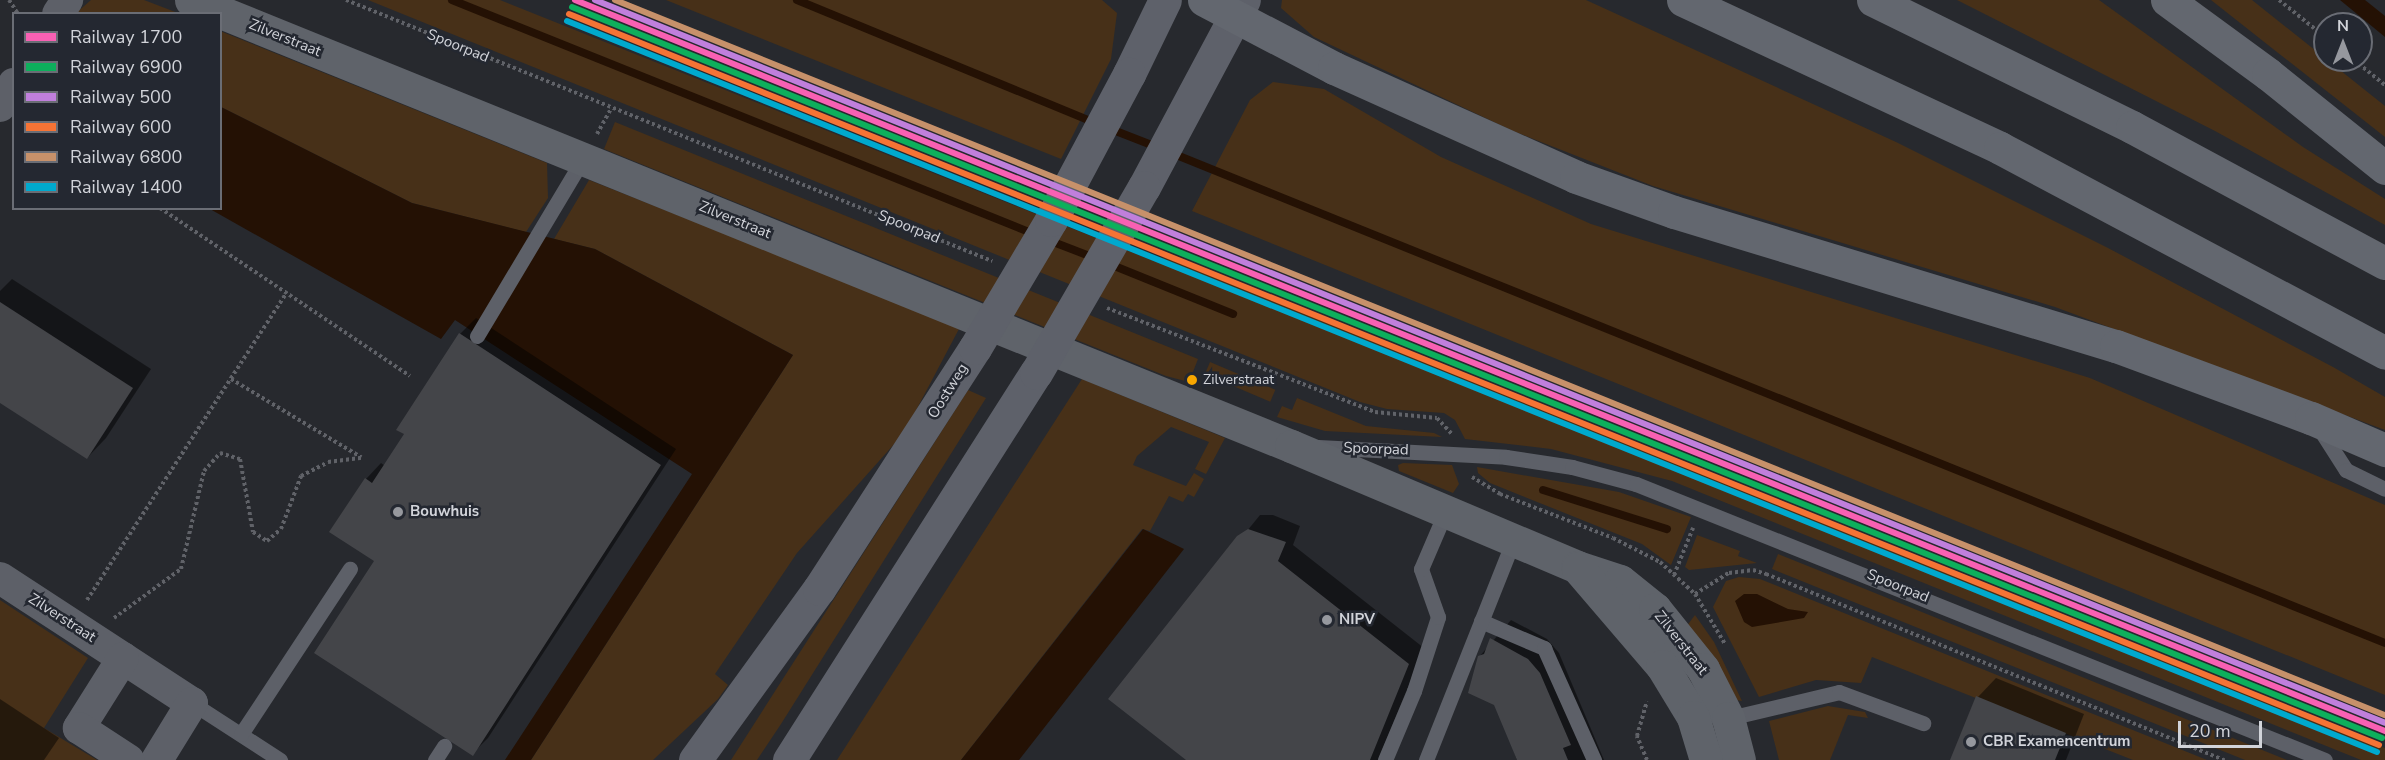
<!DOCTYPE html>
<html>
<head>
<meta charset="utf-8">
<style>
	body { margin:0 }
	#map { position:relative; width:2385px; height:760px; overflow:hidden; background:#27292e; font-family:"Nunito Sans",sans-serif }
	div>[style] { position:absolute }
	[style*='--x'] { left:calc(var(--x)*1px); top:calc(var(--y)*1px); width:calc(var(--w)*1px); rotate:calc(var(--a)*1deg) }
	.green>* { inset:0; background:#473018; transform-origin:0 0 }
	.water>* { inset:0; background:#241104 }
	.shadow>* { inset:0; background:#0007 }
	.stream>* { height:8px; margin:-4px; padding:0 4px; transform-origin:4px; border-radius:4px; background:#241104 }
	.building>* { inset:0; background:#444549 }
	.path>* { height:4px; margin-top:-2px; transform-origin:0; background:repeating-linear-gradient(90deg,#606268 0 3px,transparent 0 6px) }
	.lane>* { height:15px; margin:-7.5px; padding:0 7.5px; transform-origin:7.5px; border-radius:7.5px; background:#5d6068 }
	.street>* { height:32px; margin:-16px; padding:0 16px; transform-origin:16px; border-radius:16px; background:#5d6068 }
	.secondary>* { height:33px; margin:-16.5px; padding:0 16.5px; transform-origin:16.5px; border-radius:16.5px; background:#5f636a }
	.primary>* { height:33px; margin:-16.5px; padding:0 16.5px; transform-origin:16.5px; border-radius:16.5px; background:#5e616a }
	.highway>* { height:33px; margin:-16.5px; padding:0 16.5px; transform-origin:16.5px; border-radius:16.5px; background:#63676f }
	.primary-bridge>* { height:33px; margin:-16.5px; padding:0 16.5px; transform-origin:16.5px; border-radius:16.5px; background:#5e616a }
	.rail-1>* { height:6px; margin:-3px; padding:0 3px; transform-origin:3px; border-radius:3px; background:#f860b3 }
	.rail-2>* { height:6px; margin:-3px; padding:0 3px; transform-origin:3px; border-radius:3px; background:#0daf5c }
	.rail-3>* { height:6px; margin:-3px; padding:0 3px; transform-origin:3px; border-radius:3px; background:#c07fdc }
	.rail-4>* { height:6px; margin:-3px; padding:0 3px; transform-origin:3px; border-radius:3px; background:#f57335 }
	.rail-5>* { height:6px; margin:-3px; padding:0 3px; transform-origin:3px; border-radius:3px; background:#c7916a }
	.rail-6>* { height:6px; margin:-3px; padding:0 3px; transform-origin:3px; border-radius:3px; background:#00a9ce }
	.dots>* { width:16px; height:16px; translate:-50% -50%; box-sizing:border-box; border:3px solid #242831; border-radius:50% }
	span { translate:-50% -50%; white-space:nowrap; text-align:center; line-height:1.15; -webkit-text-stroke:5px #242831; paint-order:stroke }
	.bus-label { font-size:14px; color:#d2d4da }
	.left { translate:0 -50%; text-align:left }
	.street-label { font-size:15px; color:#d2d4da }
	.poi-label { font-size:15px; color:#d2d4da; font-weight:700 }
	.legend { position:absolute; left:12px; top:12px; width:210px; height:198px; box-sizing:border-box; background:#242831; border:2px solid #6a6d75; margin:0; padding:8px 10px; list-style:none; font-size:18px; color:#d2d4da }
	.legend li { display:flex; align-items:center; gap:12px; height:30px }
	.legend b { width:30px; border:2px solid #6a6d75 }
	.north { position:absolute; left:2313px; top:12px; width:60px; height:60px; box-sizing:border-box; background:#242831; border:2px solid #6a6d75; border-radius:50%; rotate:0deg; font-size:16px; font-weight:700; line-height:24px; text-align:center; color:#d2d4da }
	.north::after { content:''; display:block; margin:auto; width:21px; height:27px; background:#96989e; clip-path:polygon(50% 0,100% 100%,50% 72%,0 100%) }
	.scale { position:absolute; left:2178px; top:721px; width:84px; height:27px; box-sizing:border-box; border:3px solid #d2d4da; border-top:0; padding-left:8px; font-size:18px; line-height:21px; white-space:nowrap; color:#d2d4da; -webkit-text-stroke:4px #242831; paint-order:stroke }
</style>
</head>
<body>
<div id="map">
	<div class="green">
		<div style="clip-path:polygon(91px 0,144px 0,178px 13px,75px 14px)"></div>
		<div style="clip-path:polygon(368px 0,500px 0,1156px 262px,1159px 257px,1182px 261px,2385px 748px,2385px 760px,2361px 760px,1672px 481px,1551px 449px,1465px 439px,1455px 420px,1444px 413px,1387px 409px,1360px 402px)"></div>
		<div style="clip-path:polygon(666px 0,1102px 0,1117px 13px,1111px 59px,1061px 159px)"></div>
		<div style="clip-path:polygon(1282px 0,1586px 0,1896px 142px,2108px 248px,2333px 367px,2385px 397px,2385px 430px,2055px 307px,1653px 186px,1513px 131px,1314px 37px,1281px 8px)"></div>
		<div style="clip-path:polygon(1957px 0,2099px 0,2303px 147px,2385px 199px,2385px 225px,2215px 131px)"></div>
		<div style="clip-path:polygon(2211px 0,2252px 0,2385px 106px,2385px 137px)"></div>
		<div style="clip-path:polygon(220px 31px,547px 163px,548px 198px,526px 232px,412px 203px,221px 107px)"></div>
		<div style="clip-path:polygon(1273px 82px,1324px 89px,1441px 157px,1591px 224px,2090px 378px,2385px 505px,2385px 695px,1192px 211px,1250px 100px)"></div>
		<div style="clip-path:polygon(615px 122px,1198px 359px,1189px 382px,1166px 376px,604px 149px)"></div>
		<div style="clip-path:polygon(589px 180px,960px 327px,904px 433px,797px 553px,715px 674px,728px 685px,718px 699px,653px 760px,531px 760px,793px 355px,595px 249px,554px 239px)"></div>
		<div style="left:1210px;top:362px;width:71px;height:13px;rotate:23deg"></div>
		<div style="clip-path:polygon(1082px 379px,1225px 438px,1206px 474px,1195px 469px,1209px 442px,1171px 427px,1137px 456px,1133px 465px,1186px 486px,1194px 473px,1204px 479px,1194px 497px,1188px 494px,1183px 502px,1169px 496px,1150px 531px,1142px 529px,961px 760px,837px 760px)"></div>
		<div style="clip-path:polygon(968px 390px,986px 398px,781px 724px,757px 760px,731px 760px)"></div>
		<div style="clip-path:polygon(1297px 398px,1366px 426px,1434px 433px,1442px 437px,1325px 431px,1277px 417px,1282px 406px,1292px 410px)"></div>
		<div style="clip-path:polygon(1403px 463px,1452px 465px,1459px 484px,1453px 493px,1399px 471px,1398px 465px)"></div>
		<div style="clip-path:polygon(1477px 467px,1619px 492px,1691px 517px,1671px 565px,1642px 544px,1490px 483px,1478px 473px)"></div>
		<div style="clip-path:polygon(1697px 535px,1740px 551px,1738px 556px,1757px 563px,1689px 570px,1685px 567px)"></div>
		<div style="clip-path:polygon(1778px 554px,1875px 593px,2287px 760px,2245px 760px,1772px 569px)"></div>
		<div style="clip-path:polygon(1739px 577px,1760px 579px,2207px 760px,2133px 760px,1872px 657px,1861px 683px,1816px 680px,1759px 697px,1713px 607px,1726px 581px)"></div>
		<div style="clip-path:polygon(0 600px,88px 658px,44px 728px,97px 760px,0 760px)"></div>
		<div style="clip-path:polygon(1695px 615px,1714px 642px,1742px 701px,1736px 700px,1686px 627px)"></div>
		<div style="clip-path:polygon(1828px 706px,1865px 712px,1868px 718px,1848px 715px,1830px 760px,1779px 760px,1769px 721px)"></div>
	</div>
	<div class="water">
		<div style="clip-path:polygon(2340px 0,2365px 0,2385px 16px,2385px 37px)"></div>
		<div style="clip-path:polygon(221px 107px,412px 203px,595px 249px,793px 355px,531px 760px,505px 760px,692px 474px,455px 320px,441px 339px,210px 209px,220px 208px)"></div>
		<div style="clip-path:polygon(1143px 529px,1184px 549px,1019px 760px,961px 760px)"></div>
		<div style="clip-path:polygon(1744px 594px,1757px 594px,1788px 609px,1808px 612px,1804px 618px,1752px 627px,1744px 622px,1735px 601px)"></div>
	</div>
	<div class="shadow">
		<div style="clip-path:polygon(12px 279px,151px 369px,106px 438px,87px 458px,0 401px,0 291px)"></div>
		<div style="clip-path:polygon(476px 318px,676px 449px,488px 738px,472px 754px,376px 561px,331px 532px,366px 479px,381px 463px,385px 466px,406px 434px,398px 429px,460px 334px)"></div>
		<div style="clip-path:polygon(1260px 515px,1273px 515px,1300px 526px,1293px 545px,1424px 648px,1378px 760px,1188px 760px,1110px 699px)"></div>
		<div style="clip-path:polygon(1511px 620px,1547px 639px,1559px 653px,1604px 760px,1517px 760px,1479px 657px)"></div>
		<div style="clip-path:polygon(1996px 678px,2084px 714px,2066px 760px,1952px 760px,1978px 697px)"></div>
		<div style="clip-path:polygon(0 699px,59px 738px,44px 760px,0 760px)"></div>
	</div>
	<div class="stream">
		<div style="--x:452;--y:0;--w:627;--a:21.9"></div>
		<div style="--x:797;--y:0;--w:323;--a:22.4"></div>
		<div style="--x:1108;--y:128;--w:53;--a:21.2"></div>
		<div style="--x:1169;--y:152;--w:1311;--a:21.99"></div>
		<div style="--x:1048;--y:240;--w:50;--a:21"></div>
		<div style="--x:1107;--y:263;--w:136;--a:22"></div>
		<div style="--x:1543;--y:490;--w:130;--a:17.5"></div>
	</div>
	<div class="building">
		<div style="clip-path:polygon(0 302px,133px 388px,87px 459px,0 403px)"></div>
		<div style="clip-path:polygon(459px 333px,661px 465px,473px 756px,314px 653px,374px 561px,329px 532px,365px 478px,372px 483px,404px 434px,396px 430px)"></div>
		<div style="clip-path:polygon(1248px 529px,1286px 542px,1278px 561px,1409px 664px,1370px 760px,1186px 760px,1108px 699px,1237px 536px)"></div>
		<div style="clip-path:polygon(1490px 638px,1528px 659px,1540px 673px,1571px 745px,1563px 748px,1568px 760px,1517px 760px,1494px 705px,1468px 693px,1478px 656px,1484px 654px)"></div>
		<div style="clip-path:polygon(1976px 696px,2066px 733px,2055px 760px,1950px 760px)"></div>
	</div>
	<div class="path">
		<div style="--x:9;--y:0;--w:17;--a:57"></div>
		<div style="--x:346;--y:0;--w:697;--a:22"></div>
		<div style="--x:2279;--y:0;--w:59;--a:38.8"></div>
		<div style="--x:2354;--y:60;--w:40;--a:39"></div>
		<div style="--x:597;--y:134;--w:29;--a:-61"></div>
		<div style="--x:160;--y:208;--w:301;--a:33.9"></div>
		<div style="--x:1107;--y:308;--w:287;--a:21.2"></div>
		<div style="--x:1375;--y:412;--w:62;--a:5.5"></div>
		<div style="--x:1437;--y:418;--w:23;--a:47"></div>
		<div style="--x:231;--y:379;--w:152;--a:31"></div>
		<div style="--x:1472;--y:477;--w:33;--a:31"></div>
		<div style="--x:1500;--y:494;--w:121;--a:21.3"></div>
		<div style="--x:1613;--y:538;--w:53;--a:27.1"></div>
		<div style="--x:1660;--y:562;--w:47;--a:42.4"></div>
		<div style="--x:1695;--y:594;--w:40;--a:-32"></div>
		<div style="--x:1729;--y:573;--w:24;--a:-7"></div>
		<div style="--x:1753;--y:570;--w:14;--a:17"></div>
		<div style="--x:1766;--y:574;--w:495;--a:22.1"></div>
		<div style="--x:1674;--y:575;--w:51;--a:-68"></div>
		<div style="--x:1695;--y:594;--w:58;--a:59"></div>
		<div style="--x:87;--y:600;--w:366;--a:-57"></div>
		<div style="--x:114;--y:618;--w:83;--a:-36.2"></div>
		<div style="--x:181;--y:569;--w:101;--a:-76.8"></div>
		<div style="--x:204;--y:471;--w:24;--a:-48"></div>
		<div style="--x:220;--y:453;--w:21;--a:17"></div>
		<div style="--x:240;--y:459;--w:74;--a:79.9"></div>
		<div style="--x:253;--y:532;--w:17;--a:33"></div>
		<div style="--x:267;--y:541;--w:18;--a:-41"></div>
		<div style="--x:281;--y:529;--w:57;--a:-69.3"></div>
		<div style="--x:301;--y:476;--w:30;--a:-27"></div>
		<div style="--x:328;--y:462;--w:34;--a:-7"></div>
		<div style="--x:1647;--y:760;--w:26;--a:-113"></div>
		<div style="--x:1637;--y:736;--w:36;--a:-74"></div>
	</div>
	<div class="lane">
		<div style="--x:477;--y:336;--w:206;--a:-59.1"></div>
		<div style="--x:2319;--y:428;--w:50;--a:57.3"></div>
		<div style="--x:2346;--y:470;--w:43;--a:26"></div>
		<div style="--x:1318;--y:447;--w:188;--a:3"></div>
		<div style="--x:1506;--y:457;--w:67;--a:8.6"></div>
		<div style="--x:1572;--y:467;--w:66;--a:14.9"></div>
		<div style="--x:1636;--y:484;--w:742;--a:21.83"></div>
		<div style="--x:1481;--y:621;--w:69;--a:23.2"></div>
		<div style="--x:1544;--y:648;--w:123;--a:65.9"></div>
		<div style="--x:192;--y:703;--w:105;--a:32.9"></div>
		<div style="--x:1725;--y:719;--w:117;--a:-13.3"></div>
		<div style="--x:1839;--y:692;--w:90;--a:20.3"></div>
		<div style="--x:241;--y:734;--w:198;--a:-56.6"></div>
		<div style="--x:435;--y:760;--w:17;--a:-57"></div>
		<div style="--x:1385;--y:760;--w:75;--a:-67.2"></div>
		<div style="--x:1414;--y:691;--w:78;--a:-72"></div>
		<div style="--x:1438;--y:617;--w:51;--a:-109.5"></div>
		<div style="--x:1421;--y:569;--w:61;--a:-66.8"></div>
		<div style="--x:1426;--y:760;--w:238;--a:-68.3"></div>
	</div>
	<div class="street">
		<div style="--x:58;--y:14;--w:17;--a:-57"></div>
		<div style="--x:0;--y:106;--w:26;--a:-58"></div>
		<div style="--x:0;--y:578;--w:229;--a:33.1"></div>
		<div style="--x:192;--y:703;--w:67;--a:121.6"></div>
		<div style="--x:123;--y:658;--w:83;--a:122.2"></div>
		<div style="--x:79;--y:728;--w:59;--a:33.1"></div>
	</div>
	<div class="secondary">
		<div style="--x:191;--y:0;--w:1187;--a:22.07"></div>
		<div style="--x:1291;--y:446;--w:311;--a:22.9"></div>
		<div style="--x:1577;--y:567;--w:45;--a:18"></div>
		<div style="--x:1620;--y:581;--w:45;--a:38.7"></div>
		<div style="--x:1655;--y:609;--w:77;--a:51.3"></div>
		<div style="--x:1703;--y:669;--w:55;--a:63"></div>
		<div style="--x:1728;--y:718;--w:43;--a:75.3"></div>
		<div style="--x:1578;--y:568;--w:129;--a:49.4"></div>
		<div style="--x:1662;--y:666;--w:60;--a:58.7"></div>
		<div style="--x:1693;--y:717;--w:45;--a:73.2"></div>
	</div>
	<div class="primary">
		<div style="--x:1129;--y:74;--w:82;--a:-64.1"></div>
		<div style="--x:1144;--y:187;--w:212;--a:-61.9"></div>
		<div style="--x:695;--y:760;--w:211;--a:-54.1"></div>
		<div style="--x:819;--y:589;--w:287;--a:-57.1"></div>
		<div style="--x:789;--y:760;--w:459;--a:-57.5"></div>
	</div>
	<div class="highway">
		<div style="--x:1204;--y:0;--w:147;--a:27.6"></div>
		<div style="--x:1334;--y:68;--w:265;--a:24.2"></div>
		<div style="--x:1576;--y:177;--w:104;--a:19.7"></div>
		<div style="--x:1674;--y:212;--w:462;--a:16.9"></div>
		<div style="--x:2116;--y:346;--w:208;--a:20.3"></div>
		<div style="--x:2311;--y:418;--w:81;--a:23.4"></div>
		<div style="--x:1683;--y:0;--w:350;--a:25"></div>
		<div style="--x:2000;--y:148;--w:436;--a:28"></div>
		<div style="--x:1873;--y:0;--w:288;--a:26.1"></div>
		<div style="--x:2132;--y:127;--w:287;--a:28.3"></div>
		<div style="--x:2167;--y:0;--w:125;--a:36.2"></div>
		<div style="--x:2268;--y:74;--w:150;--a:38.8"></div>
	</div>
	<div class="primary-bridge">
		<div style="--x:975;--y:348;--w:149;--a:-59.3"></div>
		<div style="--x:1051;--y:220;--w:166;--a:-61.9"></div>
		<div style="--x:1036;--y:373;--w:215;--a:-59.9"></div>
	</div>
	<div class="rail-1">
		<div style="--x:575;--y:0;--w:1952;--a:21.99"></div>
	</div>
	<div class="rail-2">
		<div style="--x:572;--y:7;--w:1952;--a:21.99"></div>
	</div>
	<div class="rail-3">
		<div style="--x:595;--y:0;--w:1930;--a:21.99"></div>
	</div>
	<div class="rail-4">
		<div style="--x:569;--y:14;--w:1952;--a:21.99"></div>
	</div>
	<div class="rail-5">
		<div style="--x:615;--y:0;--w:1909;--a:22"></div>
	</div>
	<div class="rail-6">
		<div style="--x:567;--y:21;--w:1952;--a:21.99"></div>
	</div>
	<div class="dots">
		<div style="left:1192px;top:380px;background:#f7a600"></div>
		<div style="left:398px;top:512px;background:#96989e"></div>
		<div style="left:1327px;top:620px;background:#96989e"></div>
		<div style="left:1971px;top:742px;background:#96989e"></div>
	</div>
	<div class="bus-label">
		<span class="left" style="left:1203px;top:380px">Zilverstraat</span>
	</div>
	<div class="street-label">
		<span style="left:285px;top:38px;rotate:22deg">Zilverstraat</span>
		<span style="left:458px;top:46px;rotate:22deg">Spoorpad</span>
		<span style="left:735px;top:220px;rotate:22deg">Zilverstraat</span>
		<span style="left:909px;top:227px;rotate:22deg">Spoorpad</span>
		<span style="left:948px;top:391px;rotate:-58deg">Oostweg</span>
		<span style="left:1376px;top:449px;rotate:2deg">Spoorpad</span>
		<span style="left:1898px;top:586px;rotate:22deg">Spoorpad</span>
		<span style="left:62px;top:618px;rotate:33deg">Zilverstraat</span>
		<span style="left:1681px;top:643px;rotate:52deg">Zilverstraat</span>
	</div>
	<div class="poi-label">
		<span class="left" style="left:410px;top:512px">Bouwhuis</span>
		<span class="left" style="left:1339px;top:620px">NIPV</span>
		<span class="left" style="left:1983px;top:742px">CBR Examencentrum</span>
	</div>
	<ul class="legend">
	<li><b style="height:8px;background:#f860b3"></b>Railway 1700</li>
	<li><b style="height:8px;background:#0daf5c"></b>Railway 6900</li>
	<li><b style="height:8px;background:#c07fdc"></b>Railway 500</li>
	<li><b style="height:8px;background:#f57335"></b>Railway 600</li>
	<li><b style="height:8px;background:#c7916a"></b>Railway 6800</li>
	<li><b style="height:8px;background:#00a9ce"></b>Railway 1400</li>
	</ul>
	<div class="north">N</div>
	<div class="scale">20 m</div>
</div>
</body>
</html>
